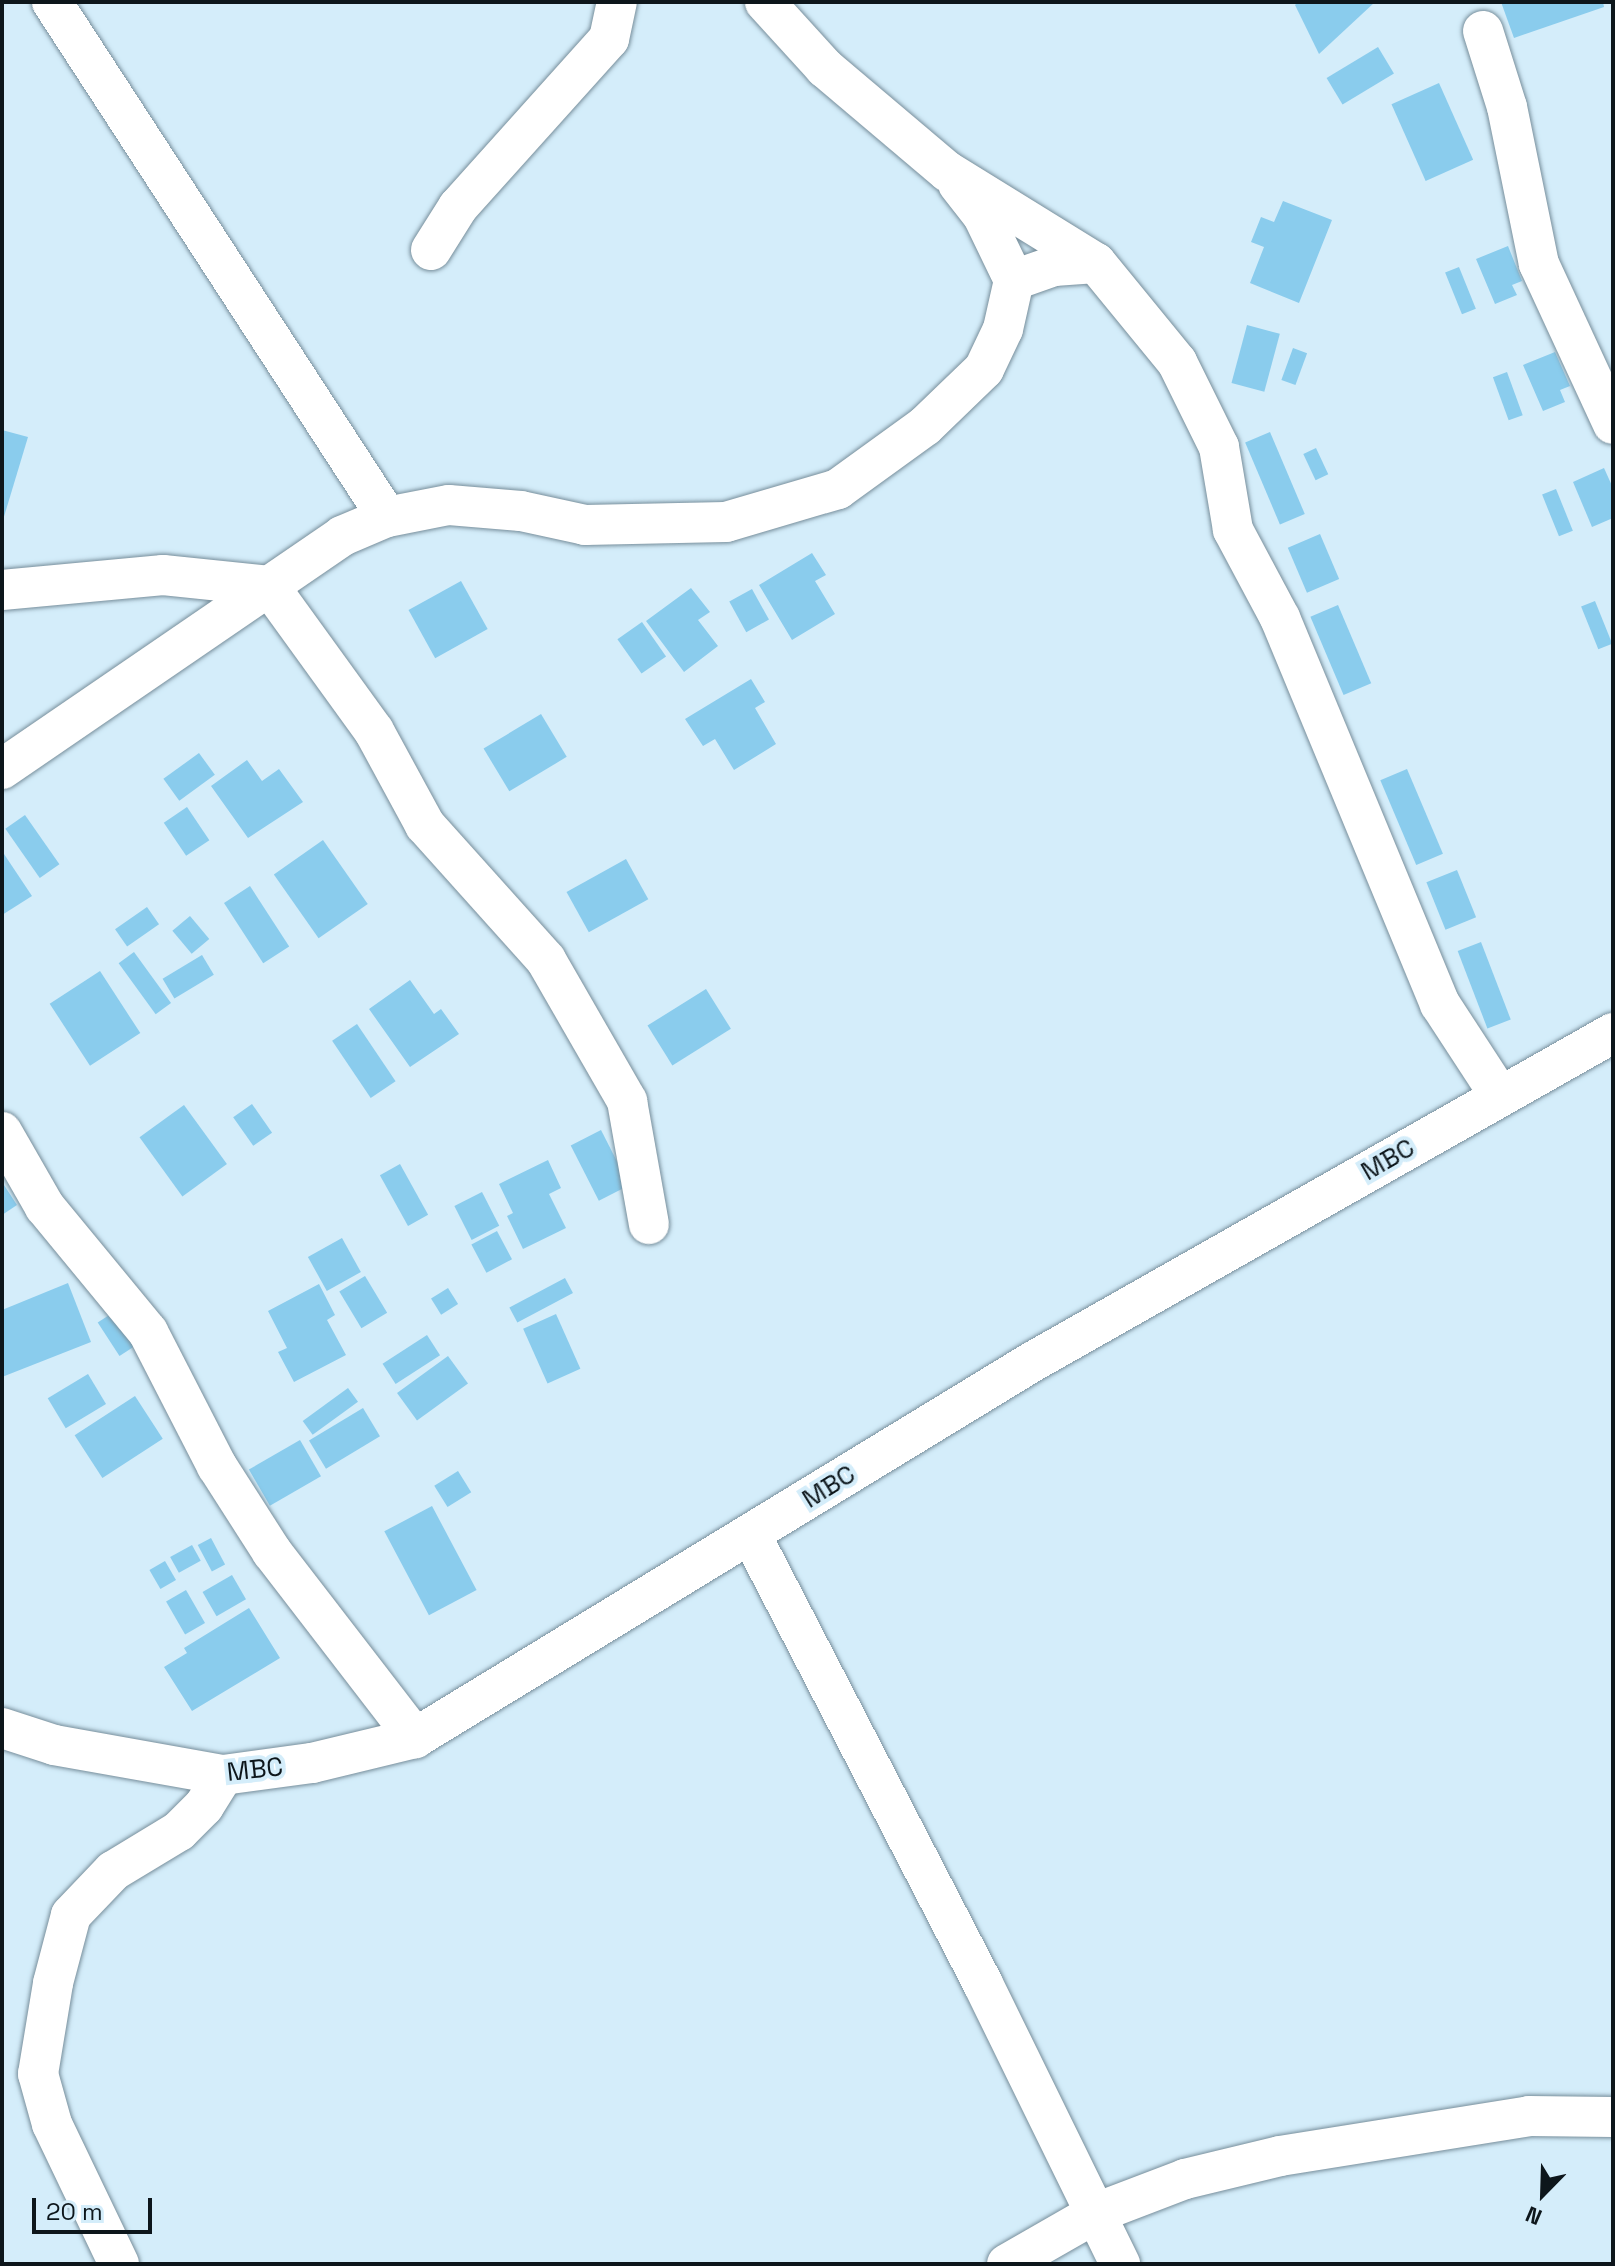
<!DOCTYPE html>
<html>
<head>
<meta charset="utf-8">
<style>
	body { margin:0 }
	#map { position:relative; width:1615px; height:2266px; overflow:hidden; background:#d4edfa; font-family:"Space Grotesk",sans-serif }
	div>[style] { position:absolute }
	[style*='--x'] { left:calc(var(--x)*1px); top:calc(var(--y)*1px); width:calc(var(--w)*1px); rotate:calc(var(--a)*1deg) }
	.building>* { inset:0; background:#8acced; transform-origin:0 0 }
	.roads { filter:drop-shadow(0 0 2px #778e9b) drop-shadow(0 0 2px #778e9b) }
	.street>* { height:40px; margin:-20px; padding:0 20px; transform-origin:20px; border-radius:20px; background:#fff }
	span { translate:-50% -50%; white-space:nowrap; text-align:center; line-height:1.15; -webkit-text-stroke:8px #d4edfa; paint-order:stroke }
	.street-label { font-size:26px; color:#0d161b }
	.frame { position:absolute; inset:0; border:4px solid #0d161b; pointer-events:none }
	.north { position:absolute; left:1503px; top:2154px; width:80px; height:80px; -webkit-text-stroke:6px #d4edfa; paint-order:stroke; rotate:203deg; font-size:22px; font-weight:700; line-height:32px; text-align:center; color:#0d161b }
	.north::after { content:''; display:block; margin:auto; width:28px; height:36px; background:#0d161b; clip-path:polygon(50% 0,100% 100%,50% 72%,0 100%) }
	.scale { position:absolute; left:32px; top:2198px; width:120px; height:36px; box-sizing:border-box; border:4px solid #0d161b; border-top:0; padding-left:10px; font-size:24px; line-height:28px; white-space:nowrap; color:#0d161b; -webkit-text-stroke:6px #d4edfa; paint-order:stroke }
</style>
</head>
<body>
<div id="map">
	<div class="building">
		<div style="clip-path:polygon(1298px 2px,1375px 2px,1319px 54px,1295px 5px)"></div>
		<div style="clip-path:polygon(1501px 2px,1603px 2px,1604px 7px,1514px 38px)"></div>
		<div style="left:1378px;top:47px;width:31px;height:60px;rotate:59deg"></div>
		<div style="left:1439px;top:83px;width:84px;height:52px;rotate:66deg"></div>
		<div style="clip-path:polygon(1283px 201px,1332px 220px,1299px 303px,1250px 283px,1264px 247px,1251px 242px,1261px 217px,1274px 222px)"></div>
		<div style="clip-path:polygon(1508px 246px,1522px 281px,1512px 285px,1517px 295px,1495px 304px,1476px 259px)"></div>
		<div style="left:1459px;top:267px;width:45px;height:15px;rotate:68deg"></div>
		<div style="left:1247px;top:325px;width:34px;height:60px;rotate:15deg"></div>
		<div style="left:1293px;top:348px;width:15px;height:34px;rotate:20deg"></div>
		<div style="clip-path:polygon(1555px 352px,1570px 386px,1560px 390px,1565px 402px,1543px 411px,1523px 365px)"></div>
		<div style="left:1507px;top:372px;width:46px;height:15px;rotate:70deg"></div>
		<div style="clip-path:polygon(2px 430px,28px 437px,3px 520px,2px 520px)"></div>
		<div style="left:1270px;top:432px;width:89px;height:27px;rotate:67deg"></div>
		<div style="left:1316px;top:448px;width:29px;height:14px;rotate:65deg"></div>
		<div style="clip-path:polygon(1604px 468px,1613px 488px,1613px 518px,1592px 527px,1573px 482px)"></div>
		<div style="left:1556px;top:489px;width:45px;height:15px;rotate:68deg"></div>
		<div style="left:1320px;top:534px;width:49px;height:35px;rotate:67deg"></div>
		<div style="clip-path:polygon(812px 553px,826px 575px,815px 581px,835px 614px,792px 640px,759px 585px)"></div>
		<div style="left:461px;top:581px;width:55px;height:60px;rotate:61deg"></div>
		<div style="clip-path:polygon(691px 588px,710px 612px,698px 620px,718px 646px,684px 672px,646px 621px)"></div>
		<div style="left:752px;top:589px;width:35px;height:26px;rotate:61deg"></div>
		<div style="left:1595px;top:601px;width:46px;height:15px;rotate:68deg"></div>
		<div style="left:1338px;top:605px;width:85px;height:30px;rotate:67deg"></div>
		<div style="left:642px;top:622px;width:42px;height:30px;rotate:55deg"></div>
		<div style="clip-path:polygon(751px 679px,765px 702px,755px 708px,776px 744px,734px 770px,715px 739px,703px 746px,685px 719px)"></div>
		<div style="left:541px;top:714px;width:50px;height:67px;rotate:59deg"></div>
		<div style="left:199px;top:753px;width:27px;height:44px;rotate:54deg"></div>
		<div style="clip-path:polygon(247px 760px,262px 781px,279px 769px,303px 802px,248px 838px,211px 786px)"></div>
		<div style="left:1407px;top:769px;width:92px;height:29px;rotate:67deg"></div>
		<div style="left:187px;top:807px;width:40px;height:28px;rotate:56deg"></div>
		<div style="left:25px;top:815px;width:60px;height:24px;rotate:55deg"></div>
		<div style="left:323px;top:840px;width:78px;height:60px;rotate:55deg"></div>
		<div style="clip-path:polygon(2px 851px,32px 896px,2px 915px)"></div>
		<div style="left:626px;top:859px;width:46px;height:68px;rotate:61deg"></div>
		<div style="left:1457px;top:870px;width:51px;height:33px;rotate:68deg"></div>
		<div style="left:250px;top:886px;width:72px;height:31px;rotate:57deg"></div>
		<div style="left:147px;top:907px;width:21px;height:39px;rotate:55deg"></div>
		<div style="left:190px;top:916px;width:30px;height:23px;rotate:50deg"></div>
		<div style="left:1481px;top:942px;width:83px;height:25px;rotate:69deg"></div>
		<div style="left:134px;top:952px;width:63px;height:19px;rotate:54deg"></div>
		<div style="left:202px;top:955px;width:23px;height:46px;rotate:59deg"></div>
		<div style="left:100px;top:971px;width:74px;height:60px;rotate:57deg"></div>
		<div style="clip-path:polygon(410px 980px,434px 1014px,441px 1009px,459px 1034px,410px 1067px,369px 1009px)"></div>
		<div style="left:706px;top:989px;width:47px;height:69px;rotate:58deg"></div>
		<div style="left:357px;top:1024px;width:69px;height:30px;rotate:56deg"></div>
		<div style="left:252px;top:1104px;width:35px;height:23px;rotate:55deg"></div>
		<div style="left:184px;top:1105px;width:73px;height:55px;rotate:54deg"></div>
		<div style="left:601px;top:1130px;width:62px;height:34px;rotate:63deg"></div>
		<div style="clip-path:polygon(548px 1160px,561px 1188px,549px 1194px,566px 1228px,523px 1249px,507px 1216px,513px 1213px,499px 1184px)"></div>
		<div style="left:400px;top:1164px;width:58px;height:23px;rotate:61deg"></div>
		<div style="clip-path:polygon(2px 1182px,17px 1205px,2px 1215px)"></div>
		<div style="left:482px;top:1192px;width:38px;height:31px;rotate:63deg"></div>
		<div style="left:497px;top:1231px;width:32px;height:29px;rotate:62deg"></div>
		<div style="left:342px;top:1238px;width:39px;height:39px;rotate:61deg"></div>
		<div style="left:365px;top:1276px;width:43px;height:30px;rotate:59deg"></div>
		<div style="left:565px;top:1278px;width:17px;height:63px;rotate:62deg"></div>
		<div style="clip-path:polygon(68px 1283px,91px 1342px,2px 1377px,2px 1310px)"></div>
		<div style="clip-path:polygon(319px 1284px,335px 1315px,327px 1320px,346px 1355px,294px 1382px,278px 1352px,287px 1348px,268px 1311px)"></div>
		<div style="left:448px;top:1288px;width:19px;height:20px;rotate:58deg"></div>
		<div style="left:117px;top:1310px;width:40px;height:23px;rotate:57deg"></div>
		<div style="left:556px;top:1314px;width:60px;height:36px;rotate:66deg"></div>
		<div style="left:427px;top:1335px;width:24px;height:53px;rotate:57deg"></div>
		<div style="left:448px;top:1356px;width:34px;height:63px;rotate:54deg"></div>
		<div style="left:88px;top:1374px;width:35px;height:47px;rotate:59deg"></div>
		<div style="left:348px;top:1388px;width:17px;height:56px;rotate:54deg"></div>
		<div style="left:135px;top:1396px;width:51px;height:72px;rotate:57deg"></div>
		<div style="left:363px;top:1408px;width:33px;height:63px;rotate:59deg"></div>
		<div style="left:300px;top:1440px;width:42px;height:59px;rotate:60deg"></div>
		<div style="left:458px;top:1471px;width:25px;height:28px;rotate:58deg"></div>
		<div style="left:432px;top:1506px;width:95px;height:54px;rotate:62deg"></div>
		<div style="left:211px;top:1538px;width:30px;height:15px;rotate:62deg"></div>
		<div style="left:192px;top:1545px;width:18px;height:25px;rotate:61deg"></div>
		<div style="left:165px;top:1561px;width:22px;height:18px;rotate:60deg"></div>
		<div style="left:232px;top:1575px;width:28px;height:34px;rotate:60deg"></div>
		<div style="left:186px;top:1590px;width:38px;height:23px;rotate:60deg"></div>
		<div style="clip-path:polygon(249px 1608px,280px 1658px,192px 1711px,164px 1667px,187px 1653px,184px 1648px)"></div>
	</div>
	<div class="roads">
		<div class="street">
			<div style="--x:52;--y:2;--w:614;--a:56.96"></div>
			<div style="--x:765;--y:2;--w:89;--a:47.7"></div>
			<div style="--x:825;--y:68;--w:160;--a:40.2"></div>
			<div style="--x:947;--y:171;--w:175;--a:31.7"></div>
			<div style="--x:1096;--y:263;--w:128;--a:50.7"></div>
			<div style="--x:1177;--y:362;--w:95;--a:63.7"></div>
			<div style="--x:1219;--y:447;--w:84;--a:80.4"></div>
			<div style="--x:1233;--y:530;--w:100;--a:61.9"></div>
			<div style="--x:1280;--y:618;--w:418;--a:67.5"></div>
			<div style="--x:1440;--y:1004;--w:110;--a:56.9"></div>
			<div style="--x:1483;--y:31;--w:80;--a:72.5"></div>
			<div style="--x:1507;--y:107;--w:160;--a:78.5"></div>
			<div style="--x:1539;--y:264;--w:176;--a:65.2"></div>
			<div style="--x:958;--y:184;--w:41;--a:52"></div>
			<div style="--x:983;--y:216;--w:71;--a:64.2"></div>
			<div style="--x:431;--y:250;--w:51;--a:-57.9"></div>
			<div style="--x:458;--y:207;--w:226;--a:-48.1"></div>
			<div style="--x:609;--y:39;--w:38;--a:-78"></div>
			<div style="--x:2;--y:590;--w:162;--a:-5.3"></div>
			<div style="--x:163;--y:575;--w:107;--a:5.9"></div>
			<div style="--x:269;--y:586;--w:179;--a:54.1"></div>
			<div style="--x:374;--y:731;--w:107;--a:61.5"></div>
			<div style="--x:425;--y:825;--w:181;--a:48.1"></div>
			<div style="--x:546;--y:960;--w:163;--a:60.1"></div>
			<div style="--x:627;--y:1101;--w:125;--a:79.9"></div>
			<div style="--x:2;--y:769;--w:412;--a:-34.4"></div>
			<div style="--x:342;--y:536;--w:49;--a:-22.9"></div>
			<div style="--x:387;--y:517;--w:63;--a:-11"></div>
			<div style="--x:449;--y:505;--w:72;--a:4.8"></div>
			<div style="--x:521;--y:511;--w:66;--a:12.3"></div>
			<div style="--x:585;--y:525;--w:141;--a:-1.2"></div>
			<div style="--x:726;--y:522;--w:117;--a:-16.4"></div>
			<div style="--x:838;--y:489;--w:107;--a:-35.9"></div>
			<div style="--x:925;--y:426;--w:82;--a:-44"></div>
			<div style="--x:984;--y:369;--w:44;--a:-64.6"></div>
			<div style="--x:1003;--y:329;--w:50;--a:-77.3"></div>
			<div style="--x:1014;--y:280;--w:42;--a:-19.3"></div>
			<div style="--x:1054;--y:266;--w:42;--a:-4.1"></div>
			<div style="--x:2;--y:1132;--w:86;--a:60.2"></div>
			<div style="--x:45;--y:1207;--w:162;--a:50.5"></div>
			<div style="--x:148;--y:1332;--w:151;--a:62.8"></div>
			<div style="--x:217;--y:1466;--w:102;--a:57.4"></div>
			<div style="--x:272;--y:1552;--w:235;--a:52.4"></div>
			<div style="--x:751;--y:1535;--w:505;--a:62.67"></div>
			<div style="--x:983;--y:1984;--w:312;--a:63.9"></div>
			<div style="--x:2;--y:1728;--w:55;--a:18.1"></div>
			<div style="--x:54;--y:1745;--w:172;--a:10.1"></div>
			<div style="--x:223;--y:1775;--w:90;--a:-7.7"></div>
			<div style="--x:312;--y:1763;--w:106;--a:-13.6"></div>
			<div style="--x:415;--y:1738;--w:723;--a:-31.36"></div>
			<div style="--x:1032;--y:1362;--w:668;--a:-29.52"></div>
			<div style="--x:119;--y:2264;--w:155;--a:-115.6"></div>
			<div style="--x:52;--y:2124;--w:52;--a:-105.6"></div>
			<div style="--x:38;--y:2074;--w:92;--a:-80.6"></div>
			<div style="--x:53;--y:1983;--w:70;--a:-75.2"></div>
			<div style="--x:71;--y:1915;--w:61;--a:-46.3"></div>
			<div style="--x:113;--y:1871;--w:77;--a:-31.2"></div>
			<div style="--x:179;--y:1831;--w:35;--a:-45"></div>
			<div style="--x:204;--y:1806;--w:36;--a:-58"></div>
			<div style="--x:1007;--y:2264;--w:103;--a:-29.8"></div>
			<div style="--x:1096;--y:2213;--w:95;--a:-20.9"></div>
			<div style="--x:1185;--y:2179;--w:98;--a:-13.6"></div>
			<div style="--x:1280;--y:2156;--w:252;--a:-9.1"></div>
			<div style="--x:1529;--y:2116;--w:84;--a:0.7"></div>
		</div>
	</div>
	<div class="street-label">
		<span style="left:1388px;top:1160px;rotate:-30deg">MBC</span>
		<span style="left:829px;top:1487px;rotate:-32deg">MBC</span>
		<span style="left:255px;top:1770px;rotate:-6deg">MBC</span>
	</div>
	<div class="frame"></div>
	<div class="north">N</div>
	<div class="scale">20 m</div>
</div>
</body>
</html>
